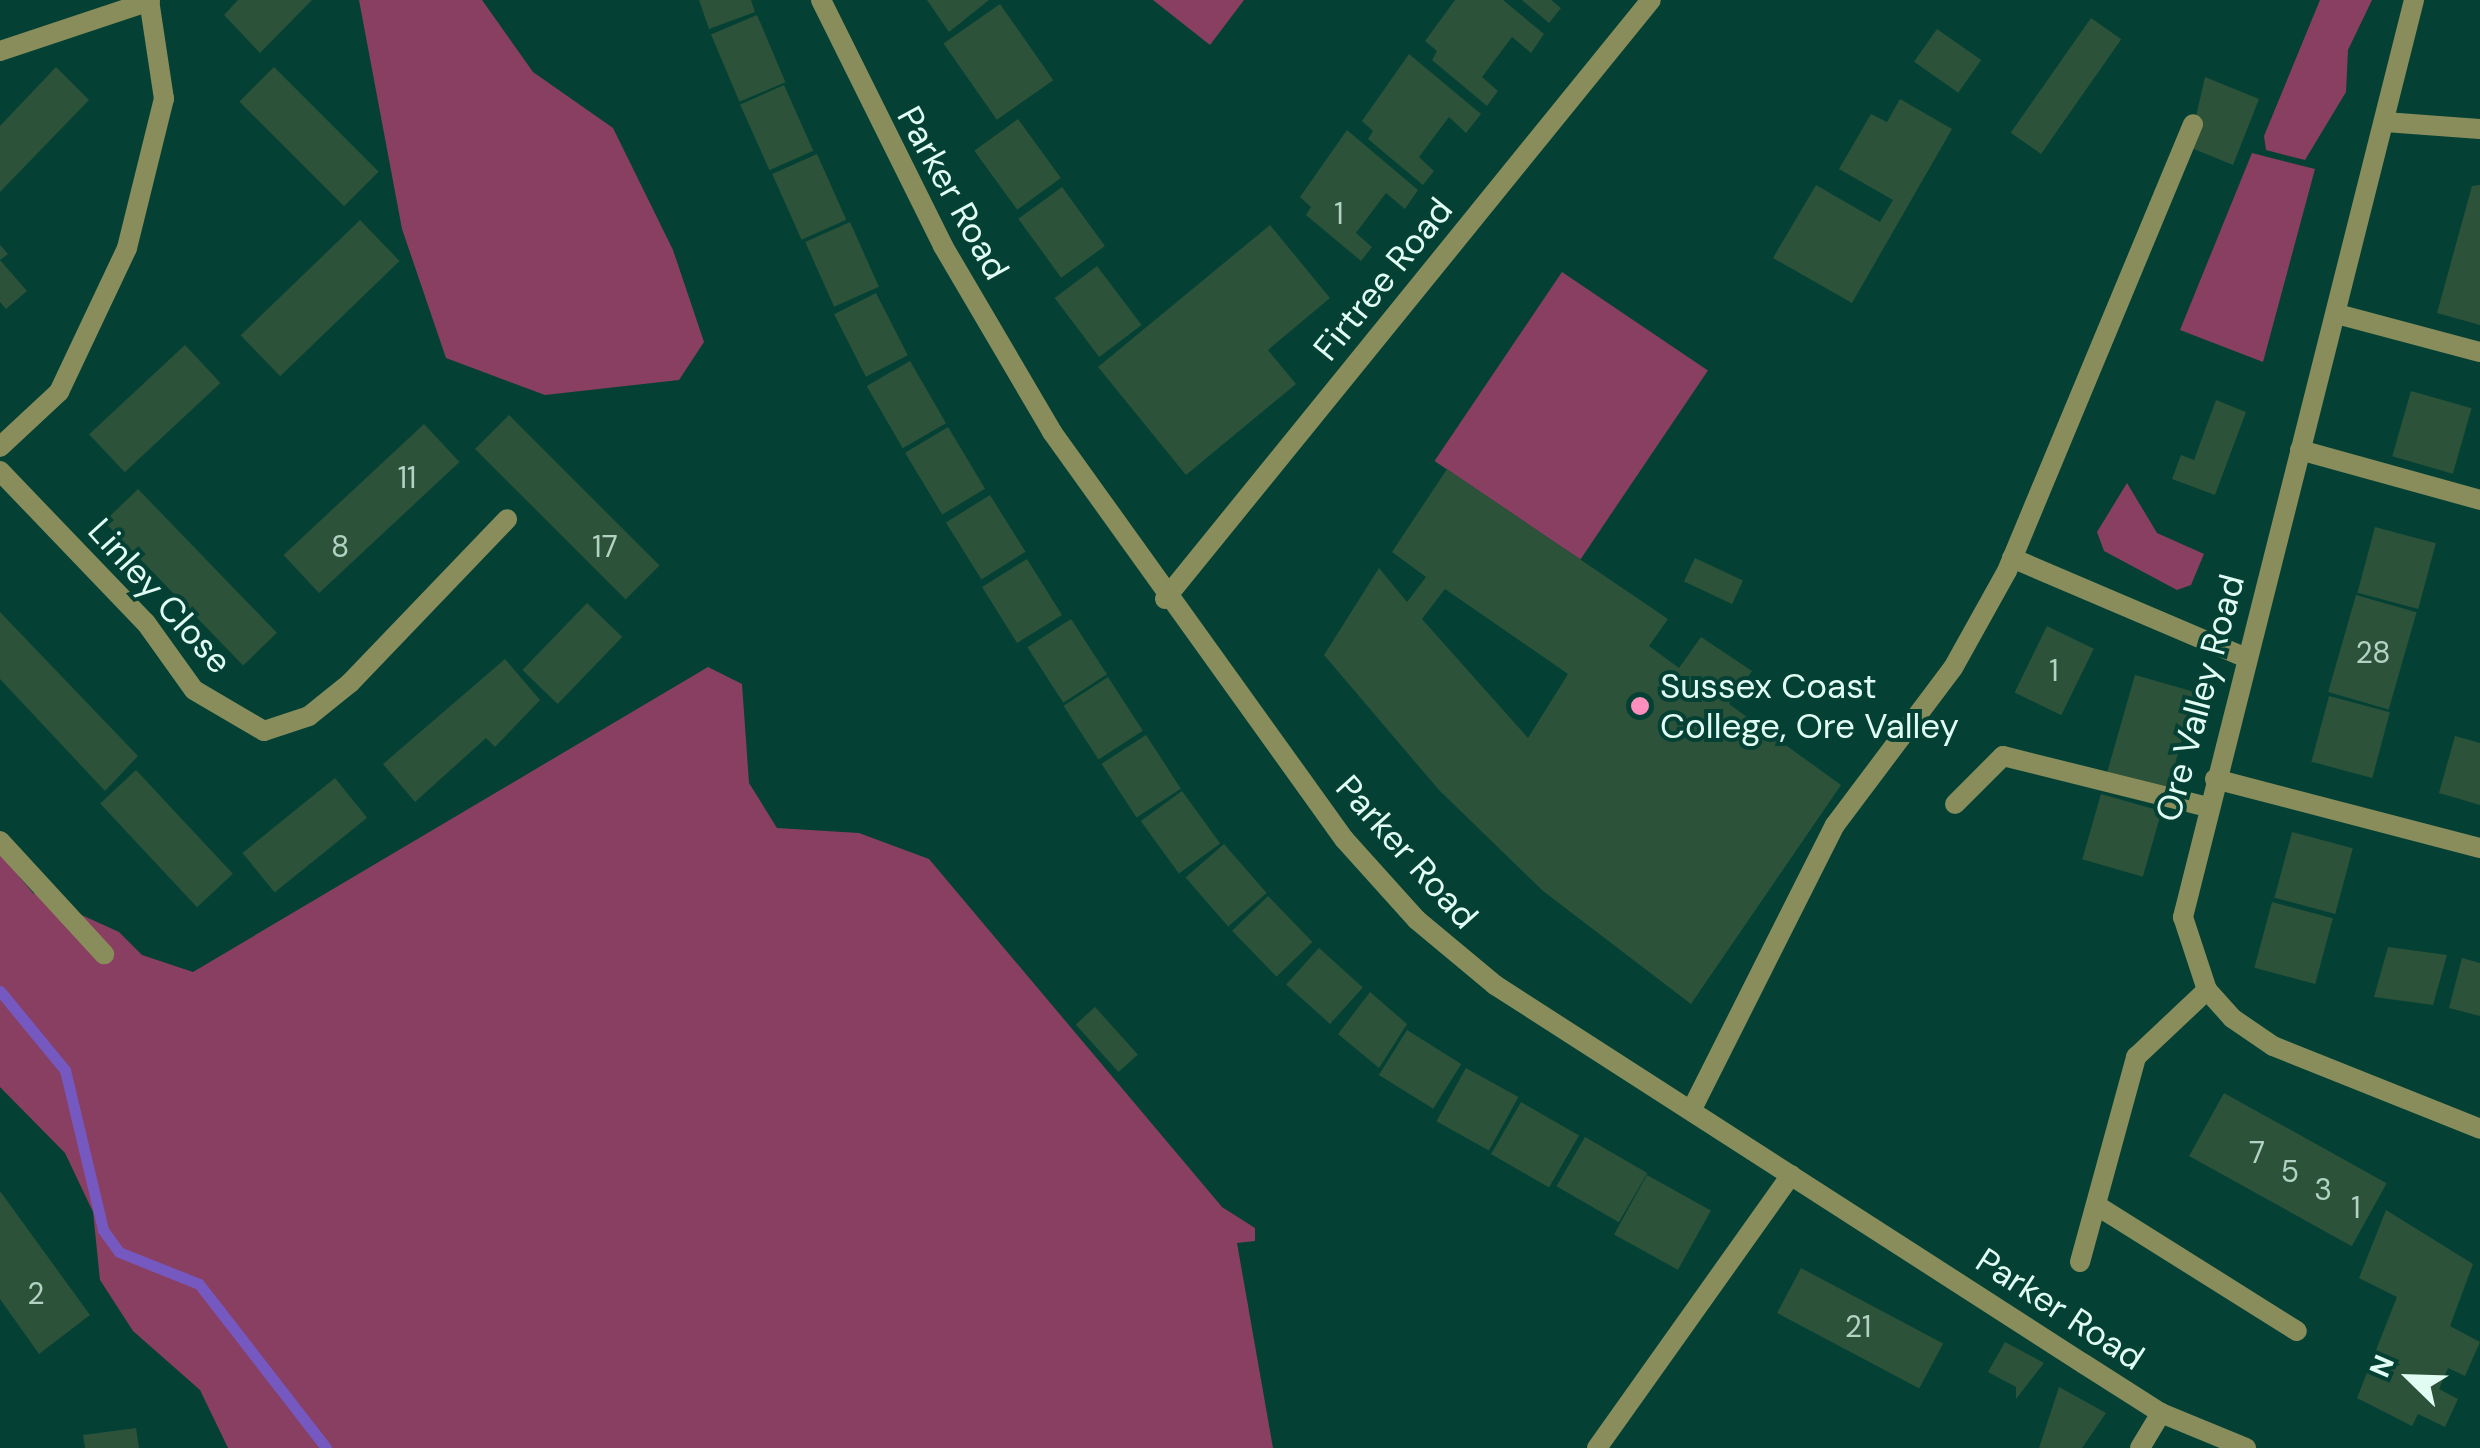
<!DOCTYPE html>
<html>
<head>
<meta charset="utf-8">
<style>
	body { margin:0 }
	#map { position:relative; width:2480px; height:1448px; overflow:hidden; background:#044134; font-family:"DM Sans",sans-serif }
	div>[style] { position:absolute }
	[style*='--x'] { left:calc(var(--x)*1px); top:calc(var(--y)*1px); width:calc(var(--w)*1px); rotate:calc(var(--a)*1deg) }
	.green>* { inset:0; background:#893f61; transform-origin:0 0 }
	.stream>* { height:11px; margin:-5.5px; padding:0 5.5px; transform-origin:5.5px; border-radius:5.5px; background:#7659c0 }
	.building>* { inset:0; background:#2c5239; transform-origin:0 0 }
	.service>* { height:20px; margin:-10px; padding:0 10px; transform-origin:10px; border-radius:10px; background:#888d5b }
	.minor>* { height:20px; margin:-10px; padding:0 10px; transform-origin:10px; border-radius:10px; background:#888d5b }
	.dots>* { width:28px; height:28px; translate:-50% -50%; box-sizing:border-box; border:5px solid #044134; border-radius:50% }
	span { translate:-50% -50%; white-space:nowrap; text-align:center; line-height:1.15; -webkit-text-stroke:8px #044134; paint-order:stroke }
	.number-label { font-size:30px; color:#b4d2c4 }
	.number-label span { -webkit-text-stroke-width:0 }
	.street-label { font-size:35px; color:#e1fcf3 }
	.poi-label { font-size:35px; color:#e1fcf3 }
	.left { translate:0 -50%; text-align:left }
	.north { position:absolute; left:2360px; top:1328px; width:100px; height:100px; -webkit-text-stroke:8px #044134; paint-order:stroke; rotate:293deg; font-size:28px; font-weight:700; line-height:40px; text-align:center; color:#e1fcf3 }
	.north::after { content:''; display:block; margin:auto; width:35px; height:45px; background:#e1fcf3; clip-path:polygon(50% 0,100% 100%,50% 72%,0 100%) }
</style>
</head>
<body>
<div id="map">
	<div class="green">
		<div style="clip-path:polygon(359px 0,482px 0,533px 72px,613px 128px,673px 250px,704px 342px,679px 380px,545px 395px,446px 358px,402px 229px)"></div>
		<div style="clip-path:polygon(1153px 0,1244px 0,1210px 45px)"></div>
		<div style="clip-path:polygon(2320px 0,2372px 0,2348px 50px,2346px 92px,2305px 160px,2266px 150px,2264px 136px)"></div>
		<div style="clip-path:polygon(2252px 153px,2315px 169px,2263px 362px,2180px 330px)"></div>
		<div style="left:1562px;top:272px;width:176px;height:228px;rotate:34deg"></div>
		<div style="clip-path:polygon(2127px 483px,2157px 533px,2204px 554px,2191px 585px,2177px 590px,2104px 551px,2097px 532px)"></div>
		<div style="clip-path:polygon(708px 667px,742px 684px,749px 783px,777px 828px,859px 833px,929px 859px,1222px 1207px,1255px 1228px,1255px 1241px,1237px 1243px,1273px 1448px,228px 1448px,200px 1390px,133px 1331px,100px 1280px,93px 1212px,65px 1153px,0 1087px,0 854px,33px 893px,119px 932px,142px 955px,193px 972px)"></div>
	</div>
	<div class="stream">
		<div style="--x:0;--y:991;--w:102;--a:50.6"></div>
		<div style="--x:65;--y:1070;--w:164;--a:76.6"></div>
		<div style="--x:103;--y:1230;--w:27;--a:54"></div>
		<div style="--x:119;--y:1252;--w:86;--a:21.8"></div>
		<div style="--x:199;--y:1284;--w:207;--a:52.2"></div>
	</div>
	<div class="building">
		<div style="clip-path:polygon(238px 0,312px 0,260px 53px,224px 15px)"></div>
		<div style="clip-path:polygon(699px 0,751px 0,755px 12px,709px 29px)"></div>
		<div style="clip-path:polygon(927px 0,989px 0,949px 32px)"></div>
		<div style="clip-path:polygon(1455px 0,1503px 0,1544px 34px,1531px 53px,1512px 37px,1482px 77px,1498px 91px,1487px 106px,1432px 60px,1437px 51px,1425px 41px)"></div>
		<div style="clip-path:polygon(1522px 0,1551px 0,1561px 8px,1549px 23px)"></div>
		<div style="left:1000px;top:4px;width:93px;height:69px;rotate:55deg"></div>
		<div style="left:757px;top:15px;width:73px;height:50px;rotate:67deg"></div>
		<div style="left:2091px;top:18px;width:37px;height:140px;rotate:35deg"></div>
		<div style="left:1937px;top:29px;width:54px;height:40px;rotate:35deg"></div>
		<div style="clip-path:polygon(1409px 54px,1481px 114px,1466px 133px,1449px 117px,1419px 157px,1434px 171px,1423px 185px,1368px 139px,1373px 131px,1362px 121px)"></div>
		<div style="clip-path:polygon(56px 67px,89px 100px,0 192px,0 126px)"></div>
		<div style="left:274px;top:67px;width:148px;height:49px;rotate:45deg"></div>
		<div style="clip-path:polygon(2205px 77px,2259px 99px,2233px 165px,2189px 147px)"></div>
		<div style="left:784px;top:85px;width:72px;height:48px;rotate:66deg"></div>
		<div style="clip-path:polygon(1900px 99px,1952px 129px,1852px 303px,1773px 258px,1816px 185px,1880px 222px,1893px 200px,1839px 169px,1871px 114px,1887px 122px)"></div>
		<div style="left:1018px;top:119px;width:73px;height:54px;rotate:54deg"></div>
		<div style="clip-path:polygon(1347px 130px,1418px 190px,1405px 209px,1386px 193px,1356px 233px,1372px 247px,1361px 261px,1306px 215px,1311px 207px,1300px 197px)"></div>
		<div style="left:817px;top:154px;width:72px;height:49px;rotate:66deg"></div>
		<div style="clip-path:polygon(2480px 185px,2480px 325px,2437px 313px,2472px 186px)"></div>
		<div style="left:1062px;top:187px;width:73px;height:54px;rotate:54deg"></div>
		<div style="left:360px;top:220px;width:57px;height:166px;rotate:46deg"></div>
		<div style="left:850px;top:222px;width:71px;height:49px;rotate:66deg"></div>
		<div style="clip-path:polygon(1270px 225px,1330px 298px,1268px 350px,1296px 384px,1186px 475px,1098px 367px)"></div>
		<div style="clip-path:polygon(0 245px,8px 254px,0 260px,27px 291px,6px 309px,0 302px)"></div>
		<div style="left:1097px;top:266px;width:74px;height:53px;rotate:53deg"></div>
		<div style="left:876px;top:293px;width:70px;height:47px;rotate:63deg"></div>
		<div style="left:185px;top:345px;width:52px;height:131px;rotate:47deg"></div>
		<div style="left:910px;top:361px;width:72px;height:50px;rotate:60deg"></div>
		<div style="left:2411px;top:391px;width:63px;height:68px;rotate:16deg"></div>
		<div style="clip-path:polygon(2216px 400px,2246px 412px,2215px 495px,2172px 479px,2181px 455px,2194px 460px)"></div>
		<div style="left:509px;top:415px;width:213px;height:48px;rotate:45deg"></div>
		<div style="left:424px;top:424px;width:52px;height:192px;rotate:47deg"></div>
		<div style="left:948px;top:427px;width:72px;height:50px;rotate:59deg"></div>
		<div style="clip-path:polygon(evenodd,1447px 469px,1668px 619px,1649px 646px,1679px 668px,1701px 637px,1752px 671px,1729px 704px,1841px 785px,1691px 1004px,1543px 891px,1439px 790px,1324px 655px,1379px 568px,1407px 602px,1426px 577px,1392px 552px,1447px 469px,1445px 589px,1568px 674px,1528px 738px,1422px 619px,1445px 589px)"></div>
		<div style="left:138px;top:489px;width:200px;height:47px;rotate:46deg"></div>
		<div style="left:990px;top:495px;width:67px;height:52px;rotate:58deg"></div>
		<div style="left:2375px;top:527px;width:63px;height:68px;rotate:15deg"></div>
		<div style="left:1695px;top:558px;width:53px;height:26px;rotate:25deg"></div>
		<div style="left:1027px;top:559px;width:66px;height:53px;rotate:58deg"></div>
		<div style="left:2356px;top:595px;width:63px;height:101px;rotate:16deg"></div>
		<div style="left:587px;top:603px;width:49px;height:93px;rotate:44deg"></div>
		<div style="clip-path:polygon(0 612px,138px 756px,105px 791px,0 679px)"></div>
		<div style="left:1071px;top:619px;width:66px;height:52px;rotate:57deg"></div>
		<div style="left:2047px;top:626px;width:52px;height:74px;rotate:26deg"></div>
		<div style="clip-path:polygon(505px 659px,540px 700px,495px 747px,486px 738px,415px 802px,383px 764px)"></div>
		<div style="left:2135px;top:675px;width:63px;height:101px;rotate:16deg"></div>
		<div style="left:1108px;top:677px;width:64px;height:53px;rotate:57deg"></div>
		<div style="left:2329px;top:696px;width:63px;height:68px;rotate:15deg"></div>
		<div style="left:1146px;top:735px;width:64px;height:53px;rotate:57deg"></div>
		<div style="clip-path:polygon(2455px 736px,2480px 743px,2480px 805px,2439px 793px)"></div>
		<div style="left:136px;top:770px;width:142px;height:49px;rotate:47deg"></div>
		<div style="left:335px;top:778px;width:51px;height:119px;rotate:51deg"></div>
		<div style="left:1182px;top:791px;width:65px;height:51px;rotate:54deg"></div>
		<div style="left:2101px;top:794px;width:63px;height:68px;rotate:16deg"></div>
		<div style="left:2292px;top:832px;width:63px;height:68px;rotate:15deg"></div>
		<div style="left:1224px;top:844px;width:65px;height:51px;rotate:49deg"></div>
		<div style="left:1268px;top:896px;width:64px;height:50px;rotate:46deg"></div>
		<div style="left:2272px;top:902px;width:63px;height:68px;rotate:15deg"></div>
		<div style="clip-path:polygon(2388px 947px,2447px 955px,2433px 1005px,2374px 997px)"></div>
		<div style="left:1319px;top:948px;width:59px;height:49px;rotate:42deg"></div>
		<div style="clip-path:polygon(2462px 958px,2480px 963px,2480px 1016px,2449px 1008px)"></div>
		<div style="clip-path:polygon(1370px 992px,1407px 1024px,1379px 1068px,1338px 1034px)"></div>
		<div style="left:1095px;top:1007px;width:64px;height:26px;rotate:48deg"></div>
		<div style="left:1407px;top:1030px;width:64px;height:53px;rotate:32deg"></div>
		<div style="left:1466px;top:1068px;width:60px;height:61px;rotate:29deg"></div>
		<div style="left:2224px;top:1093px;width:186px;height:72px;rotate:29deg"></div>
		<div style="left:1521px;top:1102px;width:67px;height:60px;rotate:30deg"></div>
		<div style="left:1585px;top:1137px;width:72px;height:57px;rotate:30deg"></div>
		<div style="left:1647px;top:1175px;width:73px;height:68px;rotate:29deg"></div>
		<div style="clip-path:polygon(0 1191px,90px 1315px,39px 1354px,0 1299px)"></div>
		<div style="clip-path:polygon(2386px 1210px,2473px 1264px,2450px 1326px,2480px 1342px,2465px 1376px,2448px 1368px,2439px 1389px,2458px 1399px,2445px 1427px,2418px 1414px,2412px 1426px,2357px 1398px,2397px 1297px,2359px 1278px)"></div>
		<div style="left:1801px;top:1268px;width:161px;height:51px;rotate:28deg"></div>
		<div style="clip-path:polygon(2005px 1342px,2044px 1363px,2016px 1399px,2016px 1387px,1988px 1372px)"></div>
		<div style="clip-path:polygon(2059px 1387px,2106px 1413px,2082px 1448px,2039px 1448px)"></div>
		<div style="clip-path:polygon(136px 1428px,139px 1448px,85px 1448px,83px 1435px)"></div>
	</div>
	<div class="service">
		<div style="--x:0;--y:51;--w:158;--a:-18.4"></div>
		<div style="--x:2337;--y:314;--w:148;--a:14.9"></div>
		<div style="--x:2215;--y:779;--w:274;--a:14.6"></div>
		<div style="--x:1955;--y:804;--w:68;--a:-45"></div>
		<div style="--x:2003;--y:756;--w:210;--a:14"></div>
		<div style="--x:0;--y:841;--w:154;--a:47.4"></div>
		<div style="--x:1692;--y:1109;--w:318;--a:-63.3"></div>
		<div style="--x:1835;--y:825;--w:196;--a:-53.1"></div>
		<div style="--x:1953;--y:668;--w:111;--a:-60.9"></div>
		<div style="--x:2007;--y:571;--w:484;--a:-67.4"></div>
		<div style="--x:2096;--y:1205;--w:237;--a:32.1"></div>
		<div style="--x:1597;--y:1448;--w:335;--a:-54.6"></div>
	</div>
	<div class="minor">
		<div style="--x:821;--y:0;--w:275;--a:63.6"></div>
		<div style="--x:943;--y:246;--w:216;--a:59.6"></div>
		<div style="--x:1052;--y:432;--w:501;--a:54.34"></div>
		<div style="--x:1344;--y:839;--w:109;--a:48"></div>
		<div style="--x:1417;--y:920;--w:102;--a:39.8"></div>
		<div style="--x:1495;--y:985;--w:700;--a:32.76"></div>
		<div style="--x:2084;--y:1364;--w:91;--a:32.5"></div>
		<div style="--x:2161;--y:1413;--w:92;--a:22.4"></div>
		<div style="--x:2414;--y:0;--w:946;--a:104.14"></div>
		<div style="--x:2183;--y:917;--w:77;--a:71.8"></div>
		<div style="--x:2207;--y:990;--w:38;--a:48"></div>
		<div style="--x:2232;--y:1018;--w:50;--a:34.3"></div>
		<div style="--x:2273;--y:1046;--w:223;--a:21.8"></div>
		<div style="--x:2385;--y:122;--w:95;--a:4.2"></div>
		<div style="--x:0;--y:447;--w:81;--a:-43"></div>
		<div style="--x:59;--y:392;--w:159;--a:-64.7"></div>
		<div style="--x:127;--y:248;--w:154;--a:-76.1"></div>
		<div style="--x:164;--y:99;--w:100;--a:-98.6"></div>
		<div style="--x:2300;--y:450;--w:187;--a:15.5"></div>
		<div style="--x:0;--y:471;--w:211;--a:46.2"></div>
		<div style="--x:146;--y:623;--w:82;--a:54.4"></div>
		<div style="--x:194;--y:690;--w:81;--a:30.4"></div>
		<div style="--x:264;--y:731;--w:47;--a:-18.4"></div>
		<div style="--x:309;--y:716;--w:53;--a:-38.8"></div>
		<div style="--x:350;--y:683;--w:227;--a:-46.2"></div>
		<div style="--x:2012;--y:558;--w:252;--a:23.1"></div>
		<div style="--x:1165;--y:599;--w:771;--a:-50.95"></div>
		<div style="--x:2080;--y:1262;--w:213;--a:-74.7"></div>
		<div style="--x:2136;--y:1057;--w:98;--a:-43.3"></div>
		<div style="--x:2140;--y:1448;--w:41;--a:-59"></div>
	</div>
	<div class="dots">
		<div style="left:1640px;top:706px;background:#fd8ebe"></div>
	</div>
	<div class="number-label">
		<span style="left:1339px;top:214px">1</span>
		<span style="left:407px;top:478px">11</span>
		<span style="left:340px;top:547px">8</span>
		<span style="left:605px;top:547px">17</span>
		<span style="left:2373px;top:653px">28</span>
		<span style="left:2054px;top:671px">1</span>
		<span style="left:2257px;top:1153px">7</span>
		<span style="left:2290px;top:1172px">5</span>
		<span style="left:2323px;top:1190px">3</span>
		<span style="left:2356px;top:1208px">1</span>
		<span style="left:36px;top:1294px">2</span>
		<span style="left:1858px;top:1327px">21</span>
	</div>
	<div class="street-label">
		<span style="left:953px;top:193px;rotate:61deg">Parker Road</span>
		<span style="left:1383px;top:279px;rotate:-51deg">Firtree Road</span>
		<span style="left:160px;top:596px;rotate:48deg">Linley Close</span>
		<span style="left:2200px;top:698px;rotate:-75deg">Ore Valley Road</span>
		<span style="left:1407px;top:852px;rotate:48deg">Parker Road</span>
		<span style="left:2060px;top:1309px;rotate:33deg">Parker Road</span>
	</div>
	<div class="poi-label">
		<span class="left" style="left:1660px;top:706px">Sussex Coast<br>College, Ore Valley</span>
	</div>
	<div class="north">N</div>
</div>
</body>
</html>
